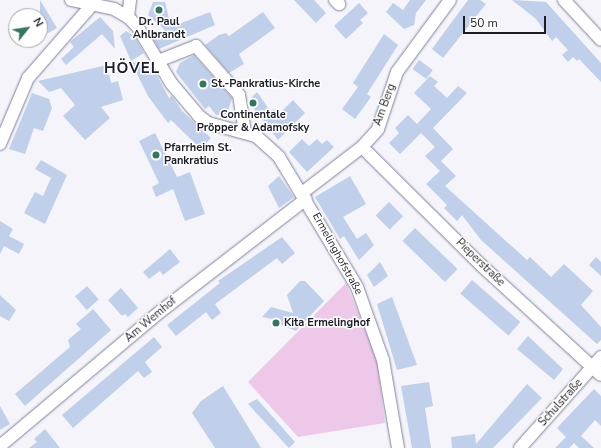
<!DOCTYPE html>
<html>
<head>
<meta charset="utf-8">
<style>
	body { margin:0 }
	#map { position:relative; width:601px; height:448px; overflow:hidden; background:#f4f4fa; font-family:"Nunito Sans",sans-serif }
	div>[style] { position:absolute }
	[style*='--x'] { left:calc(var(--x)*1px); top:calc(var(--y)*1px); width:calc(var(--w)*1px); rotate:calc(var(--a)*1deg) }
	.green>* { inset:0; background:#eec8e9 }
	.building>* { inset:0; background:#c0cfea; transform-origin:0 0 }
	.roads { filter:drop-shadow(0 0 1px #80819c) drop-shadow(0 0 1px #80819c) }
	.minor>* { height:12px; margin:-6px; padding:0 6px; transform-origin:6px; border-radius:6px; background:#fff }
	.dots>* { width:11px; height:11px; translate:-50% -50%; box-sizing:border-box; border:2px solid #fff; border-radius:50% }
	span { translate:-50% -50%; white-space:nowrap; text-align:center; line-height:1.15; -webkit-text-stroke:3px #fff; paint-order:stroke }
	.poi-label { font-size:11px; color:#1d1d28; font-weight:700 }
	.left { translate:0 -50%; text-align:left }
	.street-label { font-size:11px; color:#1d1d28 }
	.district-label { font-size:15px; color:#1d1d28; font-weight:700; letter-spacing:1px }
	.north { position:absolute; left:8px; top:8px; width:40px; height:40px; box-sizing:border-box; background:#fff; border:1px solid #a5a5a9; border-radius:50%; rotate:60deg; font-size:11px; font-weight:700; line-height:16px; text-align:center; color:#1d1d28 }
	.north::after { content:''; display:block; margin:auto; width:14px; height:18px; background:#387560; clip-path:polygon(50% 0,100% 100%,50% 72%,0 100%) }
	.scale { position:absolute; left:463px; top:16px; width:83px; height:18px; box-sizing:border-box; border:2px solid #1d1d28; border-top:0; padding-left:5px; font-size:12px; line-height:14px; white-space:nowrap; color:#1d1d28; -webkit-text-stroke:3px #fff; paint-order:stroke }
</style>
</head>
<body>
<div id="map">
	<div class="green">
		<div style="clip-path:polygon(346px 283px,377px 360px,385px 423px,298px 437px,248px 382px)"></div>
	</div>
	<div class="building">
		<div style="clip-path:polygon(40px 0,57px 28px,40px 38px)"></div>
		<div style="clip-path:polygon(294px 0,314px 0,326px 13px,316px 23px)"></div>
		<div style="clip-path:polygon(410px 0,426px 0,416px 13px,414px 25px,404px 29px,386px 12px,393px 3px,403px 10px)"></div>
		<div style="clip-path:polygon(468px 0,480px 0,486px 4px,443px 58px,432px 49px)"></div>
		<div style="clip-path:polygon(512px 0,546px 2px,601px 63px,601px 82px,579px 59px,577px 61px,573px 57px,568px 62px,562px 55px,568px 50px,556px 37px,552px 41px,536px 19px)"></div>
		<div style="clip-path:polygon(153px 2px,165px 2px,171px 27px,210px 12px,215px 25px,159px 49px,151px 36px,165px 30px,148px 15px)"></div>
		<div style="clip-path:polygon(359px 3px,368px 13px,360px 20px,363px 23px,346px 39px,334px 26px)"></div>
		<div style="clip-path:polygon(263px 12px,275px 28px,239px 54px,244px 64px,229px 73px,205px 45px,219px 35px,226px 33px,229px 36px)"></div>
		<div style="clip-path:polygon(100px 17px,113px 31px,115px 49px,102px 34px,66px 65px,61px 59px,74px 47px,70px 42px)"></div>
		<div style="clip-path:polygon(126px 31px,134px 36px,144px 53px,131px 61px,120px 36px)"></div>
		<div style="clip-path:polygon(384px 34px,398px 45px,367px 94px,371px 97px,355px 119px,342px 109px,358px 87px,353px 83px)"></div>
		<div style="clip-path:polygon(194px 55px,232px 98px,227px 114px,216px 115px,209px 106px,205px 109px,176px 72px,180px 63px)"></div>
		<div style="left:419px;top:60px;width:17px;height:11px;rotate:36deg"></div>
		<div style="clip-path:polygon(131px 62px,153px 68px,169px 98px,172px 96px,182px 111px,211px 138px,201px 149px,171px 120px,168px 123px,148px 96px)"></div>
		<div style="clip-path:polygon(107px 65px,111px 83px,118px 81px,123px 100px,101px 107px,110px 118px,85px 140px,63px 116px,75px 105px,61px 88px,49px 92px,38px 81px)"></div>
		<div style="clip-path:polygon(430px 76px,438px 82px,434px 86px,447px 98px,458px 86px,467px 93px,433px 128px,453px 149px,441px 161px,456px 176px,445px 186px,527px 260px,530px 257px,551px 277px,564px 264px,593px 291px,581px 305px,601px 327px,601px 340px,597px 344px,481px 240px,462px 215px,457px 221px,444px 208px,447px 205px,426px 184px,440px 171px,425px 156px,435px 147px,421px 133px,400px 154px,389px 143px,399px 133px,395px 128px,408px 115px,417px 124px,431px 109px,414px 93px)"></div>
		<div style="clip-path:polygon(257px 92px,271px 112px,274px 109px,279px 114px,293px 100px,305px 113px,278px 140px,248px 101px)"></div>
		<div style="clip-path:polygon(32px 93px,49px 99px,52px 108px,43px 131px,34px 128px,25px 154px,9px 149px)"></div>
		<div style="clip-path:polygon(155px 133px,177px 177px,190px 172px,205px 214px,185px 221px,173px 189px,156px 197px,152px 187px,159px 183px,139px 141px)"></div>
		<div style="clip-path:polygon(302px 139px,309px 146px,317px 139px,322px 144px,327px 140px,334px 147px,307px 172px,289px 152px)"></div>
		<div style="clip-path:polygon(41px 160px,67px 175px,45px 224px,24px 213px,35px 192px,43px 196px,51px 178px,35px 169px)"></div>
		<div style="clip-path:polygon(279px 176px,294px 197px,279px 208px,268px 186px)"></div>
		<div style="clip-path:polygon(350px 176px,366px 204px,343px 217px,357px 239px,366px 233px,374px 245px,359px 260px,344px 236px,340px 239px,315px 197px)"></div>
		<div style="left:389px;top:202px;width:20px;height:19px;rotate:45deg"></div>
		<div style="clip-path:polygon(0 221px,13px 229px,9px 236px,24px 244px,19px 254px,4px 246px,0 254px)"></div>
		<div style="left:415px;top:228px;width:59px;height:18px;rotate:44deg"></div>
		<div style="clip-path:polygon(282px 237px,295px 253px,282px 264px,277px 258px,215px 304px,221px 313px,212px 320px,206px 312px,176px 336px,167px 325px,220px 283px,218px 281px)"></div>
		<div style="clip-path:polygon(170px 249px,180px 262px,163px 275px,160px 271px,149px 279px,143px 272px)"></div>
		<div style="clip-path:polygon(596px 257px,601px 262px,601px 276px,589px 265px)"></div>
		<div style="clip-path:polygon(380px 262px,388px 276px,374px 287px,367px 275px)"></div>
		<div style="left:472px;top:280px;width:64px;height:18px;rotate:41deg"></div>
		<div style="clip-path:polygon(300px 281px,305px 281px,324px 301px,296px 331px,277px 323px,278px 320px,262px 317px,271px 307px,293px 313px,287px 295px)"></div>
		<div style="left:87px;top:286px;width:18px;height:16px;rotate:49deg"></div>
		<div style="clip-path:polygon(121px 288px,138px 308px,128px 317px,125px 314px,122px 316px,108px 300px)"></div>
		<div style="clip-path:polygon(0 295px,16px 310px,9px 321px,0 316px)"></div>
		<div style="clip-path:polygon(392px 297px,417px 365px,397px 370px,377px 304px)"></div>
		<div style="clip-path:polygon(93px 309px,111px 330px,25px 406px,15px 394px,70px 347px,68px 340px,81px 329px,76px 324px)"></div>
		<div style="clip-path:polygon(528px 336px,563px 369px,554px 380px,517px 349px)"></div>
		<div style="clip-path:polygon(154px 337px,162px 347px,145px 362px,152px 372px,144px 378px,138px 371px,73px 428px,62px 415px)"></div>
		<div style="clip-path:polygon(429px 382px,433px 406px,425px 408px,431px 448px,412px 448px,401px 386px)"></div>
		<div style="clip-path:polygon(527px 384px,542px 398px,493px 448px,452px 448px,451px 437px,475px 434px,476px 444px)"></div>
		<div style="clip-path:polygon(223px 386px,261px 448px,215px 448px,192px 413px,201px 401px)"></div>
		<div style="clip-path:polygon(594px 389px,601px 396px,601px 426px,595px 420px,581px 436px,594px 448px,579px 448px,574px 443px,569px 448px,555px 448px,566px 437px,557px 428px)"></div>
		<div style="clip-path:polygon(257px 399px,295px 442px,289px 448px,248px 404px)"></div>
		<div style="clip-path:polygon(0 406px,10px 424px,0 430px)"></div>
		<div style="clip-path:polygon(45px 429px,60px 448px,29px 448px,37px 442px,34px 439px)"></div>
	</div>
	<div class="roads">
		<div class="minor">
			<div style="--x:71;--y:0;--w:44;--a:11.8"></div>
			<div style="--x:114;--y:9;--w:16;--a:30"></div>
			<div style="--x:128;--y:17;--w:13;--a:45"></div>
			<div style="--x:137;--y:26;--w:66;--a:59.2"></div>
			<div style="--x:171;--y:83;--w:43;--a:49.7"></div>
			<div style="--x:199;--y:116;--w:11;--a:38"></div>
			<div style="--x:208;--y:123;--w:50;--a:15.2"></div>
			<div style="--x:256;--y:136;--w:31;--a:42"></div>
			<div style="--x:279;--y:157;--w:152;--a:59"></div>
			<div style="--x:357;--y:287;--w:77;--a:70.4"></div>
			<div style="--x:383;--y:360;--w:89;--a:80.3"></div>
			<div style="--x:335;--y:0;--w:6;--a:45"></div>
			<div style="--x:564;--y:0;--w:54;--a:47.2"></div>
			<div style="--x:128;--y:17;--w:17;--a:-83"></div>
			<div style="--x:158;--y:61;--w:41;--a:-21.5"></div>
			<div style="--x:196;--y:46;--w:65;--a:48.7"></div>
			<div style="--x:239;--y:95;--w:36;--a:81"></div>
			<div style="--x:0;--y:144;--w:72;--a:-67"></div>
			<div style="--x:28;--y:78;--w:97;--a:-48.8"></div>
			<div style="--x:362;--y:147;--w:169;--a:44.8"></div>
			<div style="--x:482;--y:266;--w:161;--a:42.5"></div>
			<div style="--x:302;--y:193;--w:76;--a:-37.5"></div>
			<div style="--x:362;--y:147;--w:24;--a:-48"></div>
			<div style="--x:378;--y:129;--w:60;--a:-71.6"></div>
			<div style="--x:397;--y:72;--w:89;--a:-53.6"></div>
			<div style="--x:0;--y:446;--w:210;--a:-40"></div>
			<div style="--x:161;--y:311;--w:183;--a:-37.7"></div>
			<div style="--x:520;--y:448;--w:122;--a:-48.3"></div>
		</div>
	</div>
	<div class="dots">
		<div style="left:159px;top:10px;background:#387560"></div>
		<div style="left:203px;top:84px;background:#387560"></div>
		<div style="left:253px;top:103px;background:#387560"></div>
		<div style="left:156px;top:155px;background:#387560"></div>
		<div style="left:276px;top:323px;background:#387560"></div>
	</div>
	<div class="poi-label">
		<span style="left:159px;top:29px">Dr. Paul<br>Ahlbrandt</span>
		<span class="left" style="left:211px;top:84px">St.-Pankratius-Kirche</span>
		<span style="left:253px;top:122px">Continentale<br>Pröpper &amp; Adamofsky</span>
		<span class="left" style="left:164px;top:155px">Pfarrheim St.<br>Pankratius</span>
		<span class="left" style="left:284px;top:323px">Kita Ermelinghof</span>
	</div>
	<div class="street-label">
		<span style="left:385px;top:105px;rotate:-70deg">Am Berg</span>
		<span style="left:337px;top:254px;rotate:61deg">Ermelinghofstraße</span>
		<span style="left:480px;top:263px;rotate:44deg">Pieperstraße</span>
		<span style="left:151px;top:320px;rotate:-40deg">Am Wemhof</span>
		<span style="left:561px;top:403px;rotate:-48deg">Schulstraße</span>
	</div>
	<div class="district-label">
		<span style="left:132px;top:69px">HÖVEL</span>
	</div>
	<div class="north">N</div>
	<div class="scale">50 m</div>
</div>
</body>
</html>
